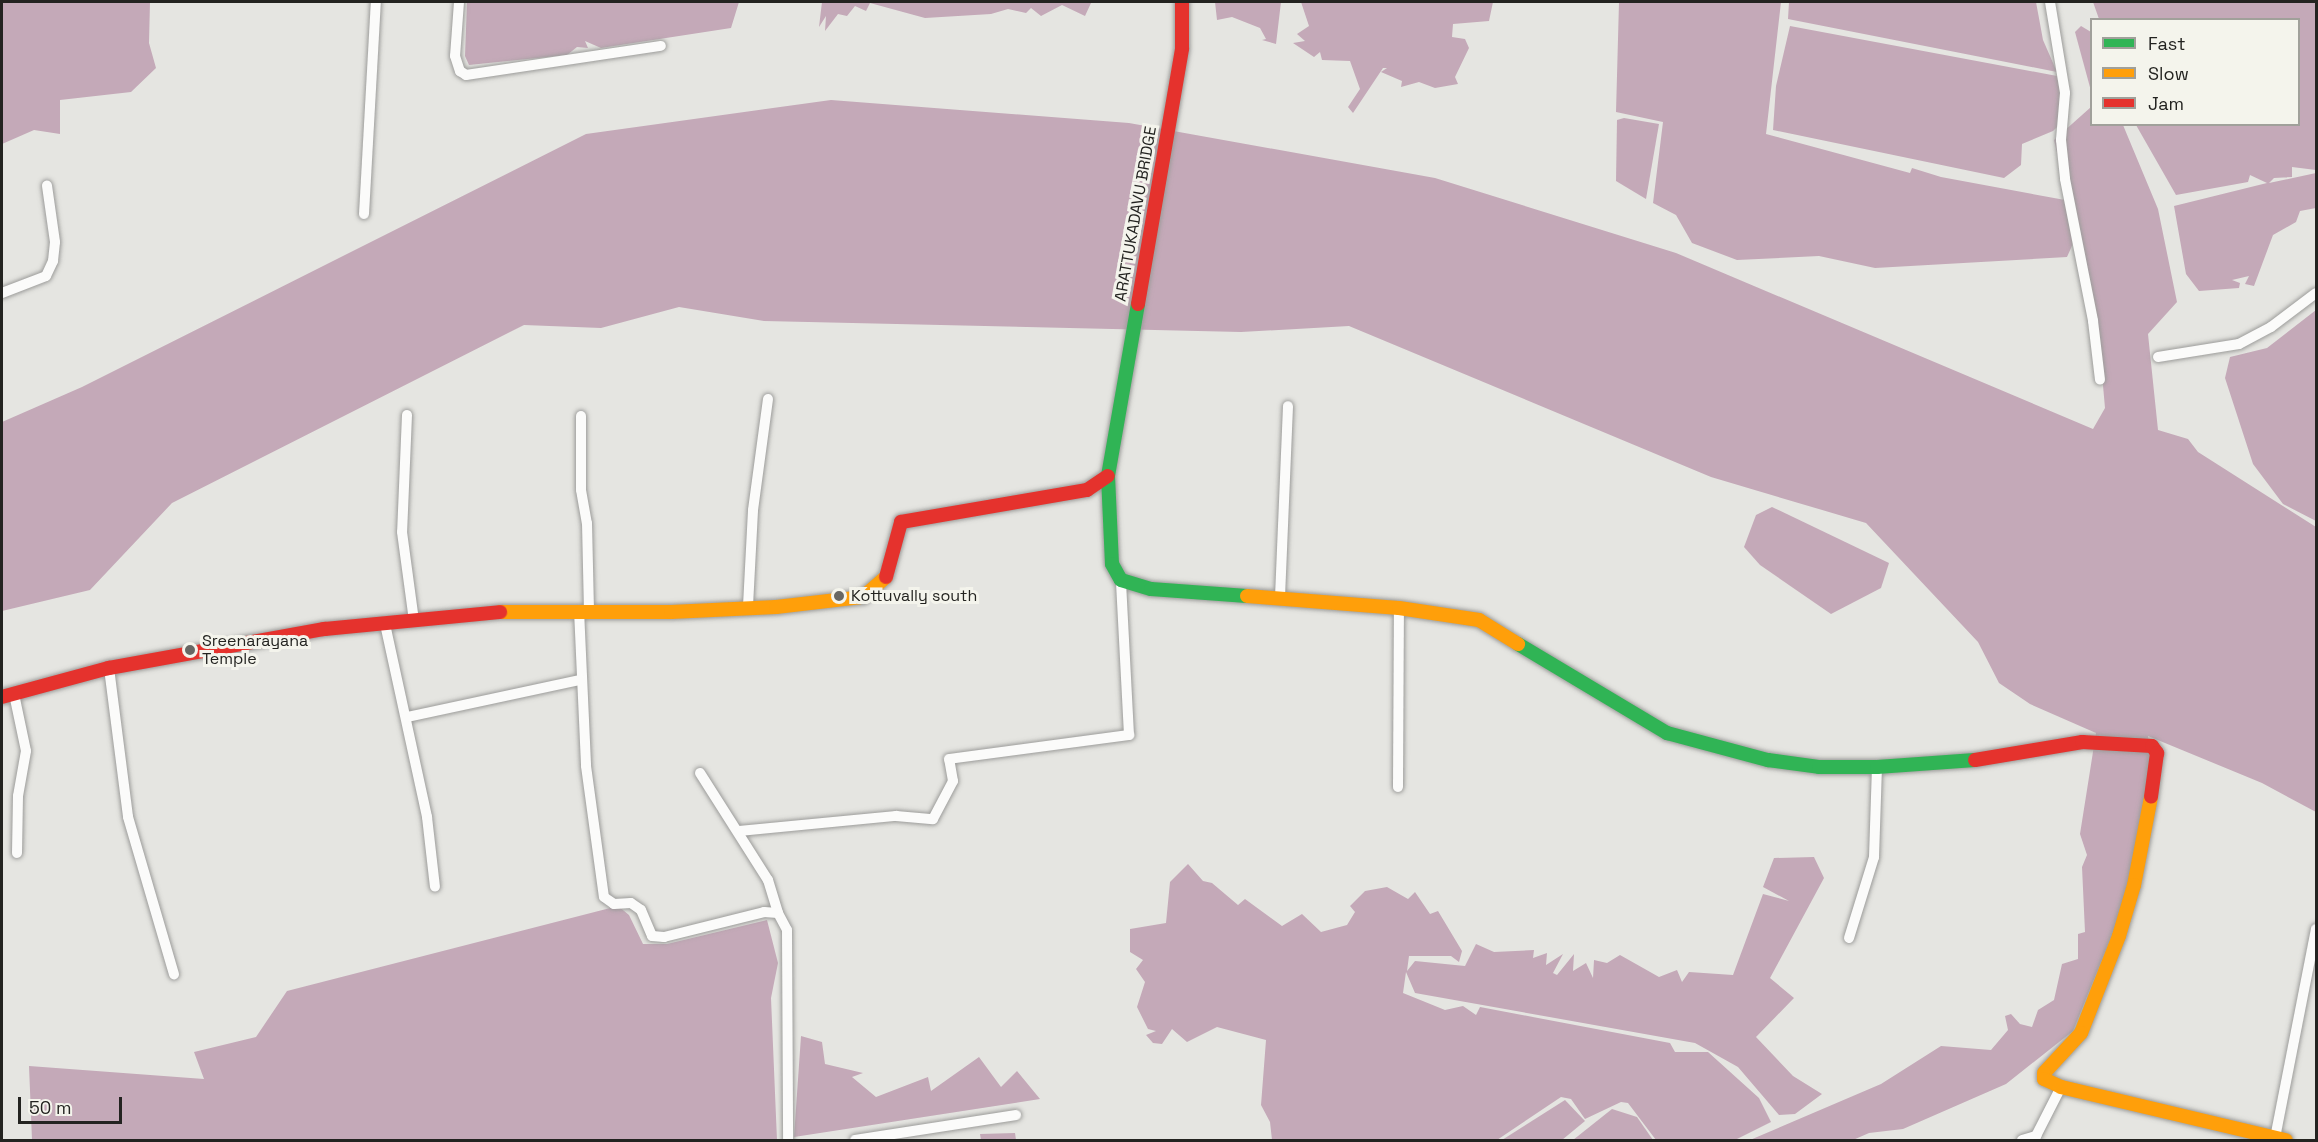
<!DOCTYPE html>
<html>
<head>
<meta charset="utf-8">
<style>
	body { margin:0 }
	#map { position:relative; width:2318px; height:1142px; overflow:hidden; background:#e5e5e1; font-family:"Space Grotesk",sans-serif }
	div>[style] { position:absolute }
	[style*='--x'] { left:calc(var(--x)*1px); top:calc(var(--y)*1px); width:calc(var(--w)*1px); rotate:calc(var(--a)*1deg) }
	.water>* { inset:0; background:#c4a9b8 }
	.roads { filter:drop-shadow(0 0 2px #9c9c9a) drop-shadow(0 0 2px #9c9c9a) }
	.street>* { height:10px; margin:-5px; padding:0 5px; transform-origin:5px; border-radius:5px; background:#fbfbfa }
	.fast>* { height:14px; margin:-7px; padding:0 7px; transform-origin:7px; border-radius:7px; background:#30b455 }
	.slow>* { height:14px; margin:-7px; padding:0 7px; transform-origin:7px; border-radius:7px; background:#ff9f0a }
	.jam>* { height:14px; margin:-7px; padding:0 7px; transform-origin:7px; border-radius:7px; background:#e5322d }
	.dots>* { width:16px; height:16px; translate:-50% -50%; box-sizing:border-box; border:3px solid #f4f4ec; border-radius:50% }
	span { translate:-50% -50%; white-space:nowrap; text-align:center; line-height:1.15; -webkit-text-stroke:6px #f4f4ec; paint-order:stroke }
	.street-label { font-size:16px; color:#232320 }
	.poi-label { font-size:16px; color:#232320 }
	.left { translate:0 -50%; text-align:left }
	.frame { position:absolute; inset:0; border:3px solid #232320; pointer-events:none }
	.legend { position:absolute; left:2090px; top:18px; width:210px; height:108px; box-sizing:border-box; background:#f4f4ec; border:2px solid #a0a09a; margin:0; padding:8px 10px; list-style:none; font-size:18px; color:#232320 }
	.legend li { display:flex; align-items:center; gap:12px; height:30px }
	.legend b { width:30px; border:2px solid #a0a09a }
	.scale { position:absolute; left:18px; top:1097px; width:104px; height:27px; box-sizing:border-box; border:3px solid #232320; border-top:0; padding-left:8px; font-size:18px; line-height:21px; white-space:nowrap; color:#232320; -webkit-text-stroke:4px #f4f4ec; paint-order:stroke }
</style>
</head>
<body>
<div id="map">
	<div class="water">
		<div style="clip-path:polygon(2px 2px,150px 2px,149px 43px,156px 68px,131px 92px,60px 100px,60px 134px,34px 130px,2px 144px)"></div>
		<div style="clip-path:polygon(467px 2px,739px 2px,731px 28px,601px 48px,585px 41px,588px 48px,577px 47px,567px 55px,469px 65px,465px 56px)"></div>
		<div style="clip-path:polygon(822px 2px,1080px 2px,1091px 3px,1085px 16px,1062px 5px,1041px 16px,1031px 8px,1026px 13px,1008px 9px,991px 14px,925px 18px,870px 3px,866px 11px,855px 6px,847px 16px,838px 14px,825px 31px,826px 16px,819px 27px)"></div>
		<div style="clip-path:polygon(1215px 2px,1281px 2px,1276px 44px,1262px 40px,1266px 39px,1260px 28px,1232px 17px,1217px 20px)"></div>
		<div style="clip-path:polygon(1301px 2px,1404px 3px,1493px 2px,1489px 21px,1453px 24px,1452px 37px,1465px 39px,1469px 48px,1455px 77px,1458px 84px,1435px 88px,1419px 82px,1401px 87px,1402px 81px,1381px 72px,1387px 68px,1383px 68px,1353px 113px,1348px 107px,1360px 89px,1350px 61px,1322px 60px,1320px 52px,1314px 57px,1293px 43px,1305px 41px,1297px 34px,1309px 26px)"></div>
		<div style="clip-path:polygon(1619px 2px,1781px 2px,1766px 134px,1910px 173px,1912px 168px,1941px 177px,2065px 200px,2075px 239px,2067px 257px,1875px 268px,1819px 256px,1737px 260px,1692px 243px,1676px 215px,1653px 203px,1663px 122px,1616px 112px)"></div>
		<div style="clip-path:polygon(1789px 2px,2036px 2px,2043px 40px,2057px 72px,1793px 20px,1788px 19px)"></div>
		<div style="clip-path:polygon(2093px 2px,2316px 2px,2316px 170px,2292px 167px,2292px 177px,2274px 178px,2269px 183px,2316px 173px,2316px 208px,2300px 211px,2296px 222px,2273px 235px,2254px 286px,2245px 284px,2249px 276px,2232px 280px,2240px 283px,2239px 288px,2199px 291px,2186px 274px,2174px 206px,2267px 183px,2250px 175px,2248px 182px,2176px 195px,2136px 125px,2298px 124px,2298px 20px,2099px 19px)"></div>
		<div style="clip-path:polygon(1790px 26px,2057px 76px,2065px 119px,2053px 131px,2022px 144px,2021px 165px,2004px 178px,1773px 130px,1776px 86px)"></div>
		<div style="clip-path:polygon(2081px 26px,2091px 32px,2091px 91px,2075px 32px)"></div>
		<div style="clip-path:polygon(831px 100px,1129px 123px,1435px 178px,1676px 253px,2093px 429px,2105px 408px,2097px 318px,2054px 140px,2091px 107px,2092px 124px,2123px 125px,2158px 209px,2177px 302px,2148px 334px,2158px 430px,2188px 439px,2198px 452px,2316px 527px,2316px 812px,2262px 783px,2148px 736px,2150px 767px,2125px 903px,2073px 1031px,2006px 1084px,1903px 1129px,1869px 1133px,1853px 1140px,1750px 1140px,1881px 1084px,1941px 1046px,1991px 1050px,2008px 1030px,2005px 1016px,2011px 1014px,2020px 1024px,2032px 1027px,2038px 1010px,2054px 1000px,2062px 964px,2078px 959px,2078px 934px,2085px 932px,2082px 867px,2087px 855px,2080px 834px,2096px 733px,2030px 704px,1999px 683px,1978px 642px,1866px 523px,1711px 477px,1349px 326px,1241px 332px,764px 321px,679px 307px,601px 328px,524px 325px,172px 503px,90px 590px,2px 611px,2px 422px,82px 387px,586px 134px)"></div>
		<div style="clip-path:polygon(1624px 118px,1659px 124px,1646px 199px,1616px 181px,1617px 120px)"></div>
		<div style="clip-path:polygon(2316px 310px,2316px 521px,2283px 504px,2253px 464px,2225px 378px,2230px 357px,2267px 348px)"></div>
		<div style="clip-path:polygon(1772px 507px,1889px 563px,1881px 588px,1831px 614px,1760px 565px,1744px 547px,1756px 515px)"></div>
		<div style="clip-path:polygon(1814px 857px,1824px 878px,1770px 978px,1794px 998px,1756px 1037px,1793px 1076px,1822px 1094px,1795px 1114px,1779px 1115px,1738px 1067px,1695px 1043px,1415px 993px,1406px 972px,1403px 993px,1445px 1010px,1463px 1006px,1476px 1015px,1480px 1007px,1670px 1043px,1675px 1052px,1708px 1052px,1759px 1098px,1771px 1122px,1735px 1140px,1656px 1140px,1628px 1103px,1621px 1102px,1585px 1119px,1571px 1099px,1561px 1097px,1497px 1140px,1272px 1140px,1270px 1122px,1261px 1105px,1266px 1040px,1217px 1027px,1187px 1042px,1172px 1029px,1162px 1044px,1153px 1043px,1146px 1035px,1156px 1031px,1148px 1029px,1137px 1007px,1145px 982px,1136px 969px,1143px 960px,1130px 952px,1130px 929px,1166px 923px,1170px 882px,1188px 864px,1203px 881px,1212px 883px,1238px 905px,1245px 899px,1282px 926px,1302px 914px,1321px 932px,1347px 925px,1355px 912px,1350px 906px,1365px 891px,1387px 887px,1408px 899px,1415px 892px,1430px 914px,1438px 911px,1462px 951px,1459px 962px,1451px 956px,1409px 956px,1407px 971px,1415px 961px,1465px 966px,1476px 944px,1494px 952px,1534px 950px,1533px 958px,1547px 953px,1546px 965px,1563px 954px,1553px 973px,1557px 975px,1574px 954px,1573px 971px,1586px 963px,1593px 978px,1594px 960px,1607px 963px,1620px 955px,1659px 977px,1677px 970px,1682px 982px,1689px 972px,1733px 975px,1763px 894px,1789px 901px,1763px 887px,1774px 858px)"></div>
		<div style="clip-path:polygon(618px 906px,629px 915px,643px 944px,667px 944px,767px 920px,778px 963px,771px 998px,777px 1140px,32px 1140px,29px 1066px,204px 1079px,194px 1052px,256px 1037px,287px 991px)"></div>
		<div style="clip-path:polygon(801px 1036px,822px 1042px,825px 1064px,863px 1073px,852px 1077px,876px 1097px,928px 1077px,931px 1091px,979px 1057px,1001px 1087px,1017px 1071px,1040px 1099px,794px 1137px)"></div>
		<div style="clip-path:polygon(1565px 1100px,1585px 1121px,1562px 1140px,1502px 1140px)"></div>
		<div style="clip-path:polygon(1612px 1109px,1637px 1117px,1653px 1140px,1573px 1140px)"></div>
		<div style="clip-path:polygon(1015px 1133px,1016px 1140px,981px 1140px,980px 1134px)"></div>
	</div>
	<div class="roads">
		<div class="street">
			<div style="--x:459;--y:2;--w:54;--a:94.2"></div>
			<div style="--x:455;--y:56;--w:16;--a:72"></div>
			<div style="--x:460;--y:71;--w:7;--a:34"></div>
			<div style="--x:466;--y:75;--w:197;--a:-8.5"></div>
			<div style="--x:2050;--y:2;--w:92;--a:80.6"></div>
			<div style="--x:2065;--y:93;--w:47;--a:94.9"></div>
			<div style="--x:2061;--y:140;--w:39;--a:84"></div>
			<div style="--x:2065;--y:179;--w:145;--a:78.8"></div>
			<div style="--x:2093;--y:321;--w:59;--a:83.2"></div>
			<div style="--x:364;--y:214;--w:212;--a:-86.8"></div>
			<div style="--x:2;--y:293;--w:47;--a:-21.1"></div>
			<div style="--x:46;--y:276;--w:17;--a:-65"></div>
			<div style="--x:53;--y:261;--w:19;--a:-84"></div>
			<div style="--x:55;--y:242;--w:57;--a:-98.1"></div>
			<div style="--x:2158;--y:357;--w:82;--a:-9.1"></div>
			<div style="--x:2239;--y:344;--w:36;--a:-28"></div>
			<div style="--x:2271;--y:327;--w:56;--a:-37.1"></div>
			<div style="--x:407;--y:415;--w:117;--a:92.4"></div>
			<div style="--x:402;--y:532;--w:90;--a:82.3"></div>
			<div style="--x:581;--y:416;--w:74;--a:90"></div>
			<div style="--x:581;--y:490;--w:34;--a:80"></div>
			<div style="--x:587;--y:523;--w:86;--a:88.7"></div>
			<div style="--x:1280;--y:597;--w:191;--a:-87.6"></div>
			<div style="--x:748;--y:606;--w:96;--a:-87"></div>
			<div style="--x:753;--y:510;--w:112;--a:-82.3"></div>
			<div style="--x:579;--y:610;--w:156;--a:87.4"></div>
			<div style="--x:586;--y:766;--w:132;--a:82.2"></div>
			<div style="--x:604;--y:897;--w:12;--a:35"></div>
			<div style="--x:614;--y:904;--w:17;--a:-3"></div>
			<div style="--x:631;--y:903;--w:12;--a:35"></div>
			<div style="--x:641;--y:910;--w:28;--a:67"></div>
			<div style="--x:652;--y:936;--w:12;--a:5"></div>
			<div style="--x:664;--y:937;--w:103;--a:-14"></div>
			<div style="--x:764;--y:912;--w:14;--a:4"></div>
			<div style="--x:778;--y:913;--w:19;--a:62"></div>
			<div style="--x:787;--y:930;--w:210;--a:89.7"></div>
			<div style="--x:385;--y:624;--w:198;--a:77.7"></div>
			<div style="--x:427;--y:817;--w:70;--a:83.5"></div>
			<div style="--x:109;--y:668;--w:150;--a:82.7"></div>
			<div style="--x:128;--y:817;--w:164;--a:73.7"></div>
			<div style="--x:14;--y:694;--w:58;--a:78.1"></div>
			<div style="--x:26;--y:751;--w:46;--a:100.1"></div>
			<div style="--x:18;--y:796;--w:57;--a:91"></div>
			<div style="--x:407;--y:717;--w:177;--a:-12.1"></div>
			<div style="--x:700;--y:773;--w:127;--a:57.6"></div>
			<div style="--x:768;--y:880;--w:34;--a:73"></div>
			<div style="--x:1398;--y:787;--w:179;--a:-89.7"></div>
			<div style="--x:739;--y:831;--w:158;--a:-5.5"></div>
			<div style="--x:896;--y:816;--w:37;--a:5"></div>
			<div style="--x:933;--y:819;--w:43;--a:-62.2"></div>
			<div style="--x:953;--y:781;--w:22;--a:-100"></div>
			<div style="--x:949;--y:759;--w:182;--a:-7.6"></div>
			<div style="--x:1129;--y:735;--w:155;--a:-93"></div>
			<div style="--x:1849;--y:938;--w:85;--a:-72.8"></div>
			<div style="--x:1874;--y:857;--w:90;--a:-88.1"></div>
			<div style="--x:2275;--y:1138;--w:213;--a:-78.9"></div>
			<div style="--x:855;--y:1140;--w:163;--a:-8.8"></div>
			<div style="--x:2022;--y:1140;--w:15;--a:-16"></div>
			<div style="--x:2036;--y:1136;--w:55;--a:-63"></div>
		</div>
		<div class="fast">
			<div style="--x:1138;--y:304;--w:175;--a:99.9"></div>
			<div style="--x:1108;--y:476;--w:88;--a:87.4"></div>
			<div style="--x:1112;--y:564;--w:18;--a:61"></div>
			<div style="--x:1121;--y:580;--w:31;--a:17"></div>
			<div style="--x:1151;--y:589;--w:96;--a:4.2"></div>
			<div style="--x:1518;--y:644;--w:174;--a:30.9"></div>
			<div style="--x:1667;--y:733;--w:105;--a:15"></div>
			<div style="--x:1768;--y:760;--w:51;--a:7.8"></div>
			<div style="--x:1819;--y:767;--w:58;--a:0"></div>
			<div style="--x:1877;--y:767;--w:98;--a:-4.1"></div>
		</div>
		<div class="slow">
			<div style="--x:1247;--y:596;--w:152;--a:4.5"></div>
			<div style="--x:1399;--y:608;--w:81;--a:8.5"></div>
			<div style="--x:1479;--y:620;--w:46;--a:31.6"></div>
			<div style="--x:500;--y:612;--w:171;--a:0"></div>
			<div style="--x:671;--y:612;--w:105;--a:-2.7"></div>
			<div style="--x:776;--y:607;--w:88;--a:-6.6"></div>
			<div style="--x:863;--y:597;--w:30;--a:-41"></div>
			<div style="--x:2151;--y:797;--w:90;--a:100.9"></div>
			<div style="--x:2134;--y:885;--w:53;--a:106.4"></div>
			<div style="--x:2119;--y:936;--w:104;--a:111.4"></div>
			<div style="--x:2081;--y:1033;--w:54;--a:132.8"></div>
			<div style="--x:2044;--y:1073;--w:6;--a:90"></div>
			<div style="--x:2044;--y:1079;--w:19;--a:25"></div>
			<div style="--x:2061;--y:1087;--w:231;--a:13.3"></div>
		</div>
		<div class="jam">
			<div style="--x:1138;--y:304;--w:260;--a:-80.2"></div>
			<div style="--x:1182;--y:48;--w:46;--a:-90"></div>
			<div style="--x:886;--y:577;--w:57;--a:-74.7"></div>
			<div style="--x:901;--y:522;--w:189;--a:-9.8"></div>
			<div style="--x:1087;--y:490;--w:25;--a:-34"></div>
			<div style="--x:2;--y:697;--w:111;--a:-15.2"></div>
			<div style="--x:109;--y:668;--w:219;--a:-10.3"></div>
			<div style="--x:324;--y:629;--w:177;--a:-5.5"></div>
			<div style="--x:1975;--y:760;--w:109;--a:-9.5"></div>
			<div style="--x:2082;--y:742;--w:70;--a:3.3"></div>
			<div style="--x:2152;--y:746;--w:9;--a:54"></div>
			<div style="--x:2157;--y:753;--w:44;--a:97.8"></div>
		</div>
	</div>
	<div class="dots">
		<div style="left:839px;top:596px;background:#676764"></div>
		<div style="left:190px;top:650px;background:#676764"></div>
	</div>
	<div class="street-label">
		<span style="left:1136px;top:214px;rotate:-80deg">ARATTUKADAVU BRIDGE</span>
	</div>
	<div class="poi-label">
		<span class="left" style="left:851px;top:596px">Kottuvally south</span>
		<span class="left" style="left:202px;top:650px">Sreenarayana<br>Temple</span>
	</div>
	<div class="frame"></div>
	<ul class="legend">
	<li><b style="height:8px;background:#30b455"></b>Fast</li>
	<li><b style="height:8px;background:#ff9f0a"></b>Slow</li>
	<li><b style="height:8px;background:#e5322d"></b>Jam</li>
	</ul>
	<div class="scale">50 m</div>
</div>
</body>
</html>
